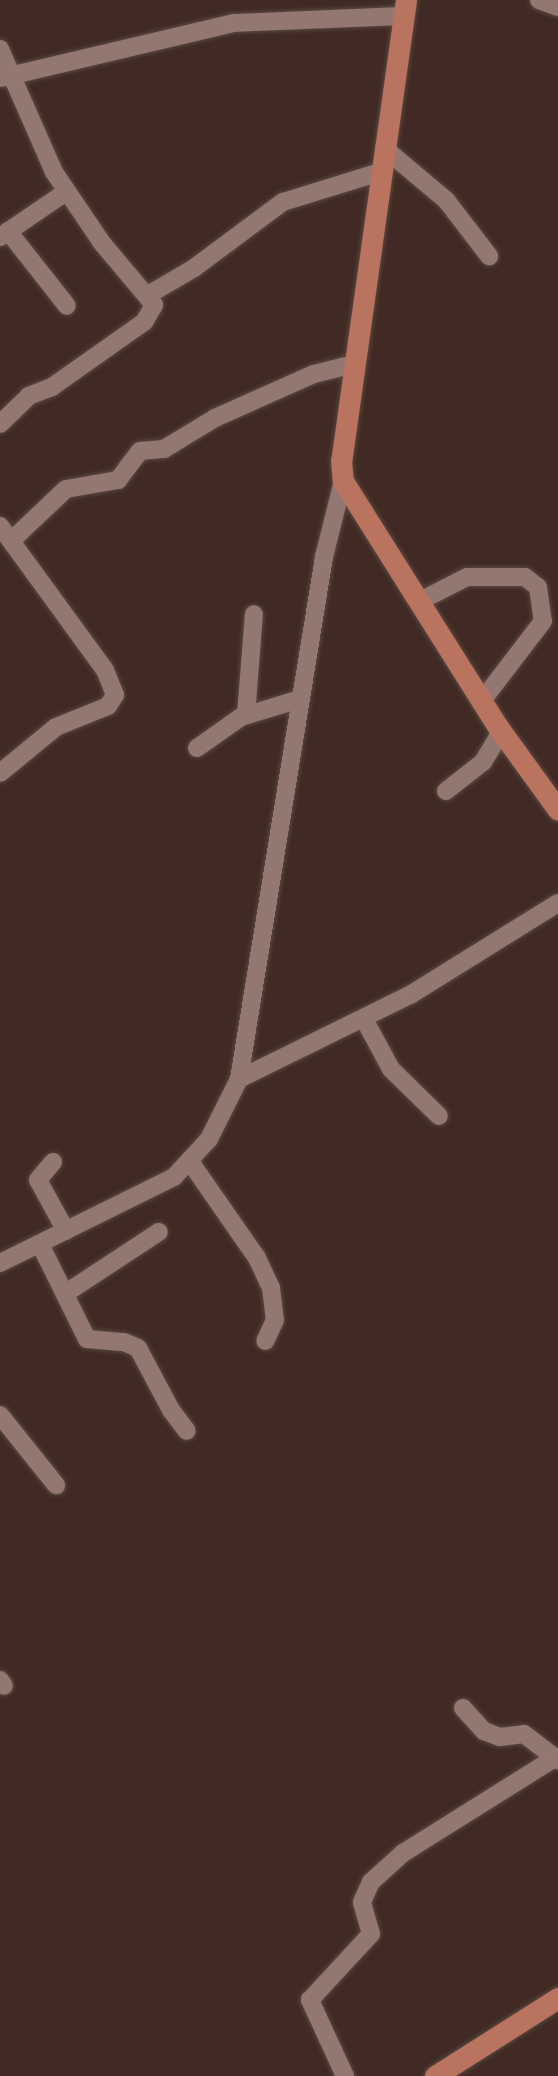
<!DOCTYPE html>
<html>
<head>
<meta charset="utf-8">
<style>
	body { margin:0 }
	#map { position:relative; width:558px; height:2076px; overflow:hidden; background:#402a23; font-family:"Work Sans",sans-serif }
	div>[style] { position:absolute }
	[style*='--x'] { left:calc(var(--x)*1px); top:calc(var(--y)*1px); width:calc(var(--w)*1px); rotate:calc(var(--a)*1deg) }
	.roads { filter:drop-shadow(0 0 2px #5a4842) drop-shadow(0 0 2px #5a4842) }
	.minor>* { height:18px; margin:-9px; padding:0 9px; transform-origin:9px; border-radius:9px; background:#927870 }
	.major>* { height:21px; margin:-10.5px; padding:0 10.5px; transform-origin:10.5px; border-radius:10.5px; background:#ba735e }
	span { translate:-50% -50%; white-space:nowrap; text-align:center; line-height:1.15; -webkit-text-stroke:5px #1f1512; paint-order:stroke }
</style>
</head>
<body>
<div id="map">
	<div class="roads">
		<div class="minor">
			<div style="--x:539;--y:0;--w:20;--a:20"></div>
			<div style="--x:0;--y:49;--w:134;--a:66.3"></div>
			<div style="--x:54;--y:172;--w:86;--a:55.9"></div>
			<div style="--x:102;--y:243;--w:81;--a:50"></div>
			<div style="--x:154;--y:305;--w:20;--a:120"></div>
			<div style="--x:144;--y:322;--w:113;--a:144.8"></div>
			<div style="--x:52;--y:387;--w:25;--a:159"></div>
			<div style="--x:29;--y:396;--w:40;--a:136"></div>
			<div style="--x:1;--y:78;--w:239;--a:-13.3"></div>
			<div style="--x:234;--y:23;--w:170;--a:-2.4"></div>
			<div style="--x:384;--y:148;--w:81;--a:40"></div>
			<div style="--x:446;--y:200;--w:71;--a:52.5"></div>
			<div style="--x:8;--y:231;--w:95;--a:51.8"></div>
			<div style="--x:0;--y:237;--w:80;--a:-34.3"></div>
			<div style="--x:148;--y:295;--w:53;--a:-30.4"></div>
			<div style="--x:194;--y:268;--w:111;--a:-36.6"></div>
			<div style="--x:283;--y:202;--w:102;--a:-17.2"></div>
			<div style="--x:0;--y:526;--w:178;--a:53.9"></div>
			<div style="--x:105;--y:670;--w:27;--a:68"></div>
			<div style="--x:115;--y:695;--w:13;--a:122"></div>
			<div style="--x:108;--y:706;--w:56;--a:158"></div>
			<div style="--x:56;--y:727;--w:72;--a:140.6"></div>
			<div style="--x:12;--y:540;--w:74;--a:-43.4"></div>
			<div style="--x:66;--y:489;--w:53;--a:-9.8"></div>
			<div style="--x:118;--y:480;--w:36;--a:-53"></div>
			<div style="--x:140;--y:451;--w:24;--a:-5"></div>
			<div style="--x:164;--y:449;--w:60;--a:-31.3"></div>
			<div style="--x:215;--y:418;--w:108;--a:-24"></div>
			<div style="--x:314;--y:374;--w:41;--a:-14"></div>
			<div style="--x:418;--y:602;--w:55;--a:-27"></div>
			<div style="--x:467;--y:577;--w:58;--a:0"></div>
			<div style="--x:525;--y:577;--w:16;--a:38"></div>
			<div style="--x:538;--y:587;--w:34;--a:82"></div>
			<div style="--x:543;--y:621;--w:102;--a:127.4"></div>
			<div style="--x:246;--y:715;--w:101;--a:-85.5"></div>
			<div style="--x:197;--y:748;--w:54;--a:-35.2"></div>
			<div style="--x:241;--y:717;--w:62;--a:-17"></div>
			<div style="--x:446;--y:791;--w:47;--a:-38.1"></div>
			<div style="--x:483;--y:762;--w:35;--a:-59"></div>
			<div style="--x:364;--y:1019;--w:57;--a:61.6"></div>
			<div style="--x:391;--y:1069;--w:67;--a:44.4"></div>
			<div style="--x:239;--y:1079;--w:191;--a:-26.2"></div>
			<div style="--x:410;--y:995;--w:174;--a:-31.9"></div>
			<div style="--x:53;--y:1162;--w:23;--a:130"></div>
			<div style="--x:38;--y:1180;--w:58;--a:61.2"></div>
			<div style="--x:191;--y:1163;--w:116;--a:55.2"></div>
			<div style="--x:257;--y:1258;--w:33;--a:65"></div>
			<div style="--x:271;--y:1288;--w:32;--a:83"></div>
			<div style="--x:275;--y:1320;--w:23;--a:115"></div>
			<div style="--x:40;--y:1244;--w:106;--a:63.7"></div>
			<div style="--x:87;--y:1339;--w:37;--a:5"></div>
			<div style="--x:124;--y:1342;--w:15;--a:23"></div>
			<div style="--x:138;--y:1348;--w:70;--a:62"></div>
			<div style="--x:171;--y:1410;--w:26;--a:53"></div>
			<div style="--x:0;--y:1263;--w:194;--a:-26.3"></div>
			<div style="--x:174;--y:1177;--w:52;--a:-47.4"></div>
			<div style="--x:209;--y:1139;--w:67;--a:-63.4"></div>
			<div style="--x:239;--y:1079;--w:529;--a:-80.75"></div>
			<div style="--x:324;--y:557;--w:78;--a:-76"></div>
			<div style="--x:66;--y:1293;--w:111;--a:-33.3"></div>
			<div style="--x:0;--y:1415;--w:90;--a:51.3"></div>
			<div style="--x:0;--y:1680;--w:7;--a:56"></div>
			<div style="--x:463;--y:1708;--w:31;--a:48"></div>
			<div style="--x:484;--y:1731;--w:17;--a:21"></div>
			<div style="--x:500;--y:1737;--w:24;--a:-7"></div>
			<div style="--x:524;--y:1734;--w:43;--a:37.4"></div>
			<div style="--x:345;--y:2076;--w:84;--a:-114.7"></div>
			<div style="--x:310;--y:2000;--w:90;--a:-47.3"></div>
			<div style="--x:371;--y:1934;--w:33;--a:-106"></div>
			<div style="--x:362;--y:1902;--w:22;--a:-66"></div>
			<div style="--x:371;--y:1882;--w:43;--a:-42.2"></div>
			<div style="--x:403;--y:1853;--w:181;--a:-32.1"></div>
		</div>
		<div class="major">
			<div style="--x:406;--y:0;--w:465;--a:98"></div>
			<div style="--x:341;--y:460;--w:21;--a:85"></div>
			<div style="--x:343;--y:481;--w:291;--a:57.8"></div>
			<div style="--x:498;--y:727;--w:102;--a:54.1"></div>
			<div style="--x:435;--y:2076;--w:146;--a:-32.4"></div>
		</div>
	</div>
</div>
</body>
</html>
